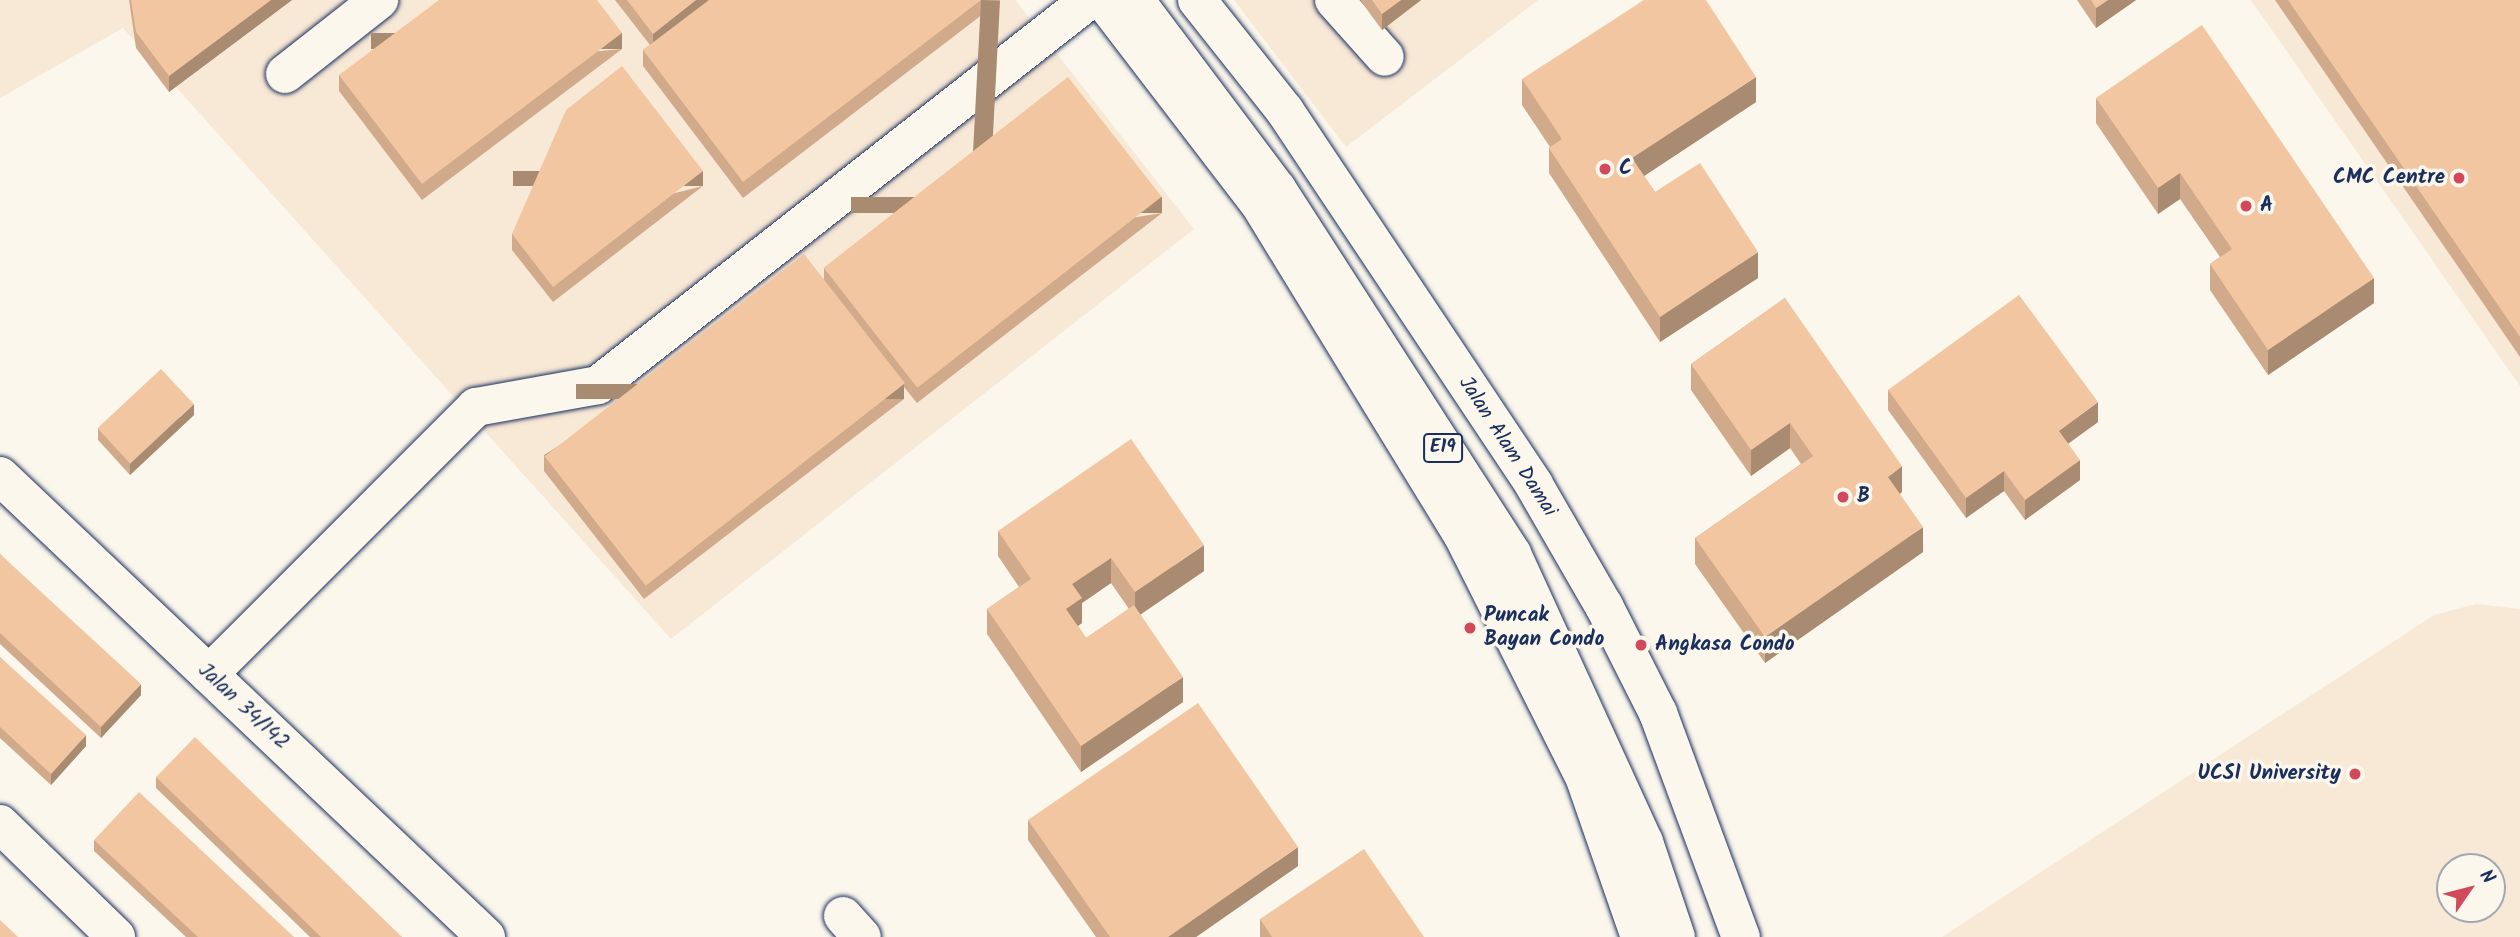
<!DOCTYPE html>
<html>
<head>
<meta charset="utf-8">
<style>
	body { margin:0 }
	#map { position:relative; width:2520px; height:937px; overflow:hidden; background:#fbf7ec; font-family:Kalam,sans-serif }
	div>[style] { position:absolute }
	[style*='--x'] { left:calc(var(--x)*1px); top:calc(var(--y)*1px); width:calc(var(--w)*1px); rotate:calc(var(--a)*1deg) }
	.built>* { inset:0; background:#f8e8d6 }
	.roads { filter:drop-shadow(0 0 2px #1b2f5e) drop-shadow(0 0 2px #1b2f5e) }
	.minor>* { height:38px; margin:-19px; padding:0 19px; transform-origin:19px; border-radius:19px; background:#fbf7ec }
	.major>* { height:38px; margin:-19px; padding:0 19px; transform-origin:19px; border-radius:19px; background:#fbf7ec }
	.highway>* { height:38px; margin:-19px; padding:0 19px; transform-origin:19px; border-radius:19px; background:#fbf7ec }
	.wall>* { inset:0; background:#d0aa8a }
	.shaded-wall>* { inset:0; background:#a98b71; transform-origin:0 0 }
	.building>* { inset:0; background:#f2c6a1; transform-origin:0 0 }
	.dots>* { width:19px; height:19px; translate:-50% -50%; box-sizing:border-box; border:4px solid #fbf7ec; border-radius:50% }
	span { translate:-50% -50%; white-space:nowrap; text-align:center; line-height:1.15; -webkit-text-stroke:7px #fbf7ec; paint-order:stroke }
	.shield-label span { padding:2px 5px; background:#fbf7ec; border:2px solid; border-radius:5px; -webkit-text-stroke-width:0 }
	.shield-label { font-size:19px; color:#1b2f5e; font-weight:700 }
	.poi-label { font-size:21px; color:#1b2f5e; font-weight:700 }
	.left { translate:0 -50%; text-align:left }
	.right { translate:-100% -50%; text-align:right }
	.street-label { font-size:21px; color:#1b2f5e }
	.north { position:absolute; left:2436px; top:853px; width:70px; height:70px; box-sizing:border-box; background:#fbf7ec; border:2px solid #a1a7b3; border-radius:50%; rotate:55deg; font-size:19px; font-weight:700; line-height:28px; text-align:center; color:#1b2f5e }
	.north::after { content:''; display:block; margin:auto; width:24px; height:32px; background:#d1495b; clip-path:polygon(50% 0,100% 100%,50% 72%,0 100%) }
</style>
</head>
<body>
<div id="map">
	<div class="built">
		<div style="clip-path:polygon(0 0,1015px 0,1194px 229px,671px 639px,123px 28px,0 98px)"></div>
		<div style="clip-path:polygon(1234px 0,1538px 0,1346px 147px)"></div>
		<div style="clip-path:polygon(2251px 0,2520px 0,2520px 386px)"></div>
		<div style="clip-path:polygon(evenodd,2476px 604px,2520px 609px,2520px 937px,1942px 937px,2434px 615px,2476px 604px,2450px 867px,2492px 867px,2492px 909px,2450px 909px,2450px 867px)"></div>
	</div>
	<div class="roads">
		<div class="minor">
			<div style="--x:1334;--y:0;--w:76;--a:48.2"></div>
			<div style="--x:285;--y:74;--w:120;--a:-38.2"></div>
			<div style="--x:0;--y:476;--w:670;--a:43.49"></div>
			<div style="--x:209;--y:674;--w:378;--a:-45"></div>
			<div style="--x:476;--y:407;--w:124;--a:-10.2"></div>
			<div style="--x:598;--y:385;--w:624;--a:-38.1"></div>
			<div style="--x:0;--y:824;--w:162;--a:44.2"></div>
			<div style="--x:843;--y:916;--w:28;--a:48"></div>
		</div>
		<div class="major">
			<div style="--x:1103;--y:0;--w:256;--a:52.5"></div>
			<div style="--x:1259;--y:203;--w:388;--a:58.5"></div>
			<div style="--x:1462;--y:534;--w:274;--a:63.3"></div>
			<div style="--x:1585;--y:779;--w:167;--a:70.8"></div>
			<div style="--x:1197;--y:0;--w:142;--a:51.6"></div>
			<div style="--x:1285;--y:111;--w:449;--a:56.3"></div>
			<div style="--x:1534;--y:485;--w:140;--a:60"></div>
			<div style="--x:1604;--y:606;--w:120;--a:63.2"></div>
			<div style="--x:1658;--y:713;--w:239;--a:69.7"></div>
		</div>
		<div class="highway">
			<div style="--x:1135;--y:0;--w:236;--a:53.1"></div>
			<div style="--x:1277;--y:189;--w:434;--a:57.2"></div>
			<div style="--x:1512;--y:554;--w:317;--a:65.4"></div>
			<div style="--x:1644;--y:842;--w:100;--a:71.4"></div>
		</div>
	</div>
	<div class="wall">
		<div style="clip-path:polygon(129px 0,292px 0,169px 92px,136px 48px)"></div>
		<div style="clip-path:polygon(615px 0,1000px 0,1000px 1px,743px 198px,643px 66px,643px 50px,650px 45px)"></div>
		<div style="clip-path:polygon(1360px 0,1421px 0,1382px 30px)"></div>
		<div style="clip-path:polygon(2077px 0,2136px 0,2096px 28px)"></div>
		<div style="clip-path:polygon(2275px 0,2520px 0,2520px 357px)"></div>
		<div style="clip-path:polygon(622px 49px,422px 200px,339px 91px,339px 75px)"></div>
		<div style="clip-path:polygon(1522px 79px,1756px 102px,1644px 176px,1655px 192px,1758px 278px,1660px 342px,1549px 173px,1549px 148px,1550px 147px,1522px 105px)"></div>
		<div style="clip-path:polygon(2096px 98px,2374px 303px,2268px 375px,2210px 290px,2210px 264px,2220px 257px,2180px 199px,2158px 214px,2096px 123px)"></div>
		<div style="clip-path:polygon(703px 186px,553px 302px,512px 250px,512px 234px)"></div>
		<div style="clip-path:polygon(1162px 213px,917px 403px,904px 387px,904px 399px,644px 599px,544px 471px,544px 455px,824px 279px,824px 268px)"></div>
		<div style="clip-path:polygon(1785px 298px,1902px 492px,1900px 494px,1923px 552px,1765px 663px,1695px 564px,1695px 538px,1801px 464px,1790px 448px,1751px 476px,1691px 390px,1691px 364px)"></div>
		<div style="clip-path:polygon(1888px 390px,2098px 422px,2068px 444px,2080px 480px,2025px 520px,2004px 491px,1966px 518px,1888px 410px)"></div>
		<div style="clip-path:polygon(194px 415px,130px 475px,98px 440px,98px 429px)"></div>
		<div style="clip-path:polygon(evenodd,998px 531px,1204px 571px,1140px 615px,1183px 702px,1081px 772px,987px 634px,987px 609px,1019px 587px,998px 556px,998px 531px,1111px 583px,1129px 609px,1086px 638px,1078px 626px,1082px 623px,1082px 603px,1111px 583px)"></div>
		<div style="clip-path:polygon(0 554px,141px 695px,101px 738px,0 644px)"></div>
		<div style="clip-path:polygon(0 657px,86px 746px,51px 785px,0 738px)"></div>
		<div style="clip-path:polygon(156px 777px,402px 937px,310px 937px,156px 788px)"></div>
		<div style="clip-path:polygon(1028px 820px,1298px 866px,1196px 937px,1096px 937px,1028px 840px)"></div>
		<div style="clip-path:polygon(94px 840px,294px 937px,186px 937px,94px 851px)"></div>
		<div style="clip-path:polygon(1260px 919px,1424px 937px,1260px 937px)"></div>
	</div>
	<div class="shaded-wall">
		<div style="clip-path:polygon(271px 0,292px 0,169px 92px,169px 76px)"></div>
		<div style="clip-path:polygon(696px 0,716px 0,653px 49px,653px 34px)"></div>
		<div style="left:981px;top:0;width:19px;height:300px;rotate:3deg"></div>
		<div style="clip-path:polygon(1401px 0,1421px 0,1382px 30px,1382px 14px)"></div>
		<div style="clip-path:polygon(2108px 0,2136px 0,2096px 28px,2096px 8px)"></div>
		<div style="left:622px;top:33px;width:16px;height:251px;rotate:90deg"></div>
		<div style="clip-path:polygon(1756px 77px,1756px 102px,1632px 184px,1632px 158px)"></div>
		<div style="left:703px;top:171px;width:15px;height:190px;rotate:90deg"></div>
		<div style="clip-path:polygon(2180px 173px,2180px 199px,2158px 214px,2158px 188px)"></div>
		<div style="left:1162px;top:197px;width:16px;height:311px;rotate:90deg"></div>
		<div style="clip-path:polygon(1758px 252px,1758px 278px,1660px 342px,1660px 317px)"></div>
		<div style="clip-path:polygon(2374px 278px,2374px 303px,2268px 375px,2268px 350px)"></div>
		<div style="left:904px;top:384px;width:15px;height:328px;rotate:90deg"></div>
		<div style="clip-path:polygon(2098px 402px,2098px 422px,2059px 450px,2059px 431px)"></div>
		<div style="clip-path:polygon(194px 404px,194px 415px,130px 475px,130px 464px)"></div>
		<div style="clip-path:polygon(1790px 423px,1790px 448px,1751px 476px,1751px 450px)"></div>
		<div style="clip-path:polygon(2080px 460px,2080px 480px,2025px 520px,2025px 500px)"></div>
		<div style="clip-path:polygon(1902px 466px,1902px 492px,1888px 502px,1888px 477px)"></div>
		<div style="clip-path:polygon(2004px 471px,2004px 491px,1966px 518px,1966px 498px)"></div>
		<div style="clip-path:polygon(1923px 527px,1923px 552px,1765px 663px,1765px 637px)"></div>
		<div style="clip-path:polygon(1204px 545px,1204px 571px,1135px 618px,1135px 592px)"></div>
		<div style="clip-path:polygon(1111px 558px,1111px 583px,1082px 603px,1082px 623px,1066px 634px,1066px 609px,1072px 584px)"></div>
		<div style="clip-path:polygon(1183px 677px,1183px 702px,1081px 772px,1081px 746px)"></div>
		<div style="clip-path:polygon(141px 684px,141px 695px,101px 738px,101px 727px)"></div>
		<div style="clip-path:polygon(86px 735px,86px 746px,51px 785px,51px 774px)"></div>
		<div style="clip-path:polygon(1298px 847px,1298px 866px,1196px 937px,1168px 937px)"></div>
	</div>
	<div class="building">
		<div style="clip-path:polygon(131px 0,271px 0,169px 76px,136px 32px)"></div>
		<div style="clip-path:polygon(439px 0,597px 0,622px 33px,422px 184px,339px 75px)"></div>
		<div style="clip-path:polygon(627px 0,696px 0,653px 34px)"></div>
		<div style="clip-path:polygon(709px 0,981px 0,743px 182px,643px 50px)"></div>
		<div style="clip-path:polygon(1372px 0,1401px 0,1382px 14px)"></div>
		<div style="clip-path:polygon(1644px 0,1706px 0,1756px 77px,1632px 158px,1655px 192px,1700px 163px,1758px 252px,1660px 317px,1549px 148px,1562px 139px,1522px 79px)"></div>
		<div style="clip-path:polygon(2091px 0,2108px 0,2096px 8px)"></div>
		<div style="clip-path:polygon(2288px 0,2520px 0,2520px 337px)"></div>
		<div style="clip-path:polygon(2202px 25px,2374px 278px,2268px 350px,2210px 264px,2232px 249px,2180px 173px,2158px 188px,2096px 98px)"></div>
		<div style="clip-path:polygon(622px 66px,703px 171px,553px 287px,512px 234px,566px 110px)"></div>
		<div style="left:1068px;top:77px;width:152px;height:310px;rotate:52deg"></div>
		<div style="left:804px;top:254px;width:164px;height:329px;rotate:52deg"></div>
		<div style="clip-path:polygon(2019px 295px,2098px 402px,2059px 431px,2080px 460px,2025px 500px,2004px 471px,1966px 498px,1888px 390px)"></div>
		<div style="clip-path:polygon(1785px 298px,1902px 466px,1888px 477px,1923px 527px,1765px 637px,1695px 538px,1813px 456px,1790px 423px,1751px 450px,1691px 364px)"></div>
		<div style="left:161px;top:369px;width:48px;height:87px;rotate:47deg"></div>
		<div style="clip-path:polygon(1131px 439px,1204px 545px,1135px 592px,1111px 558px,1072px 584px,1082px 598px,1066px 609px,1086px 638px,1134px 605px,1183px 677px,1081px 746px,987px 609px,1031px 579px,998px 531px)"></div>
		<div style="clip-path:polygon(0 554px,141px 684px,101px 727px,0 633px)"></div>
		<div style="clip-path:polygon(0 657px,86px 735px,51px 774px,0 727px)"></div>
		<div style="clip-path:polygon(1198px 703px,1298px 847px,1168px 937px,1110px 937px,1028px 820px)"></div>
		<div style="clip-path:polygon(195px 737px,402px 937px,321px 937px,156px 777px)"></div>
		<div style="clip-path:polygon(139px 792px,294px 937px,198px 937px,94px 840px)"></div>
		<div style="clip-path:polygon(1364px 849px,1424px 937px,1272px 937px,1260px 919px)"></div>
		<div style="clip-path:polygon(0 920px,18px 937px,0 937px)"></div>
	</div>
	<div class="dots">
		<div style="left:1605px;top:169px;background:#d1495b"></div>
		<div style="left:2459px;top:178px;background:#d1495b"></div>
		<div style="left:2246px;top:206px;background:#d1495b"></div>
		<div style="left:1843px;top:497px;background:#d1495b"></div>
		<div style="left:1470px;top:628px;background:#d1495b"></div>
		<div style="left:1641px;top:645px;background:#d1495b"></div>
		<div style="left:2355px;top:774px;background:#d1495b"></div>
	</div>
	<div class="shield-label">
		<span style="left:1443px;top:448px">E19</span>
	</div>
	<div class="poi-label">
		<span class="left" style="left:1619px;top:169px">C</span>
		<span class="right" style="left:2445px;top:178px">CMC Centre</span>
		<span class="left" style="left:2260px;top:206px">A</span>
		<span class="left" style="left:1857px;top:497px">B</span>
		<span class="left" style="left:1484px;top:628px">Puncak<br>Bayan Condo</span>
		<span class="left" style="left:1655px;top:645px">Angkasa Condo</span>
		<span class="right" style="left:2341px;top:774px">UCSI University</span>
	</div>
	<div class="street-label">
		<span style="left:1507px;top:447px;rotate:57deg">Jalan Alam Damai</span>
		<span style="left:243px;top:707px;rotate:43deg">Jalan 34/142</span>
	</div>
	<div class="north">N</div>
</div>
</body>
</html>
